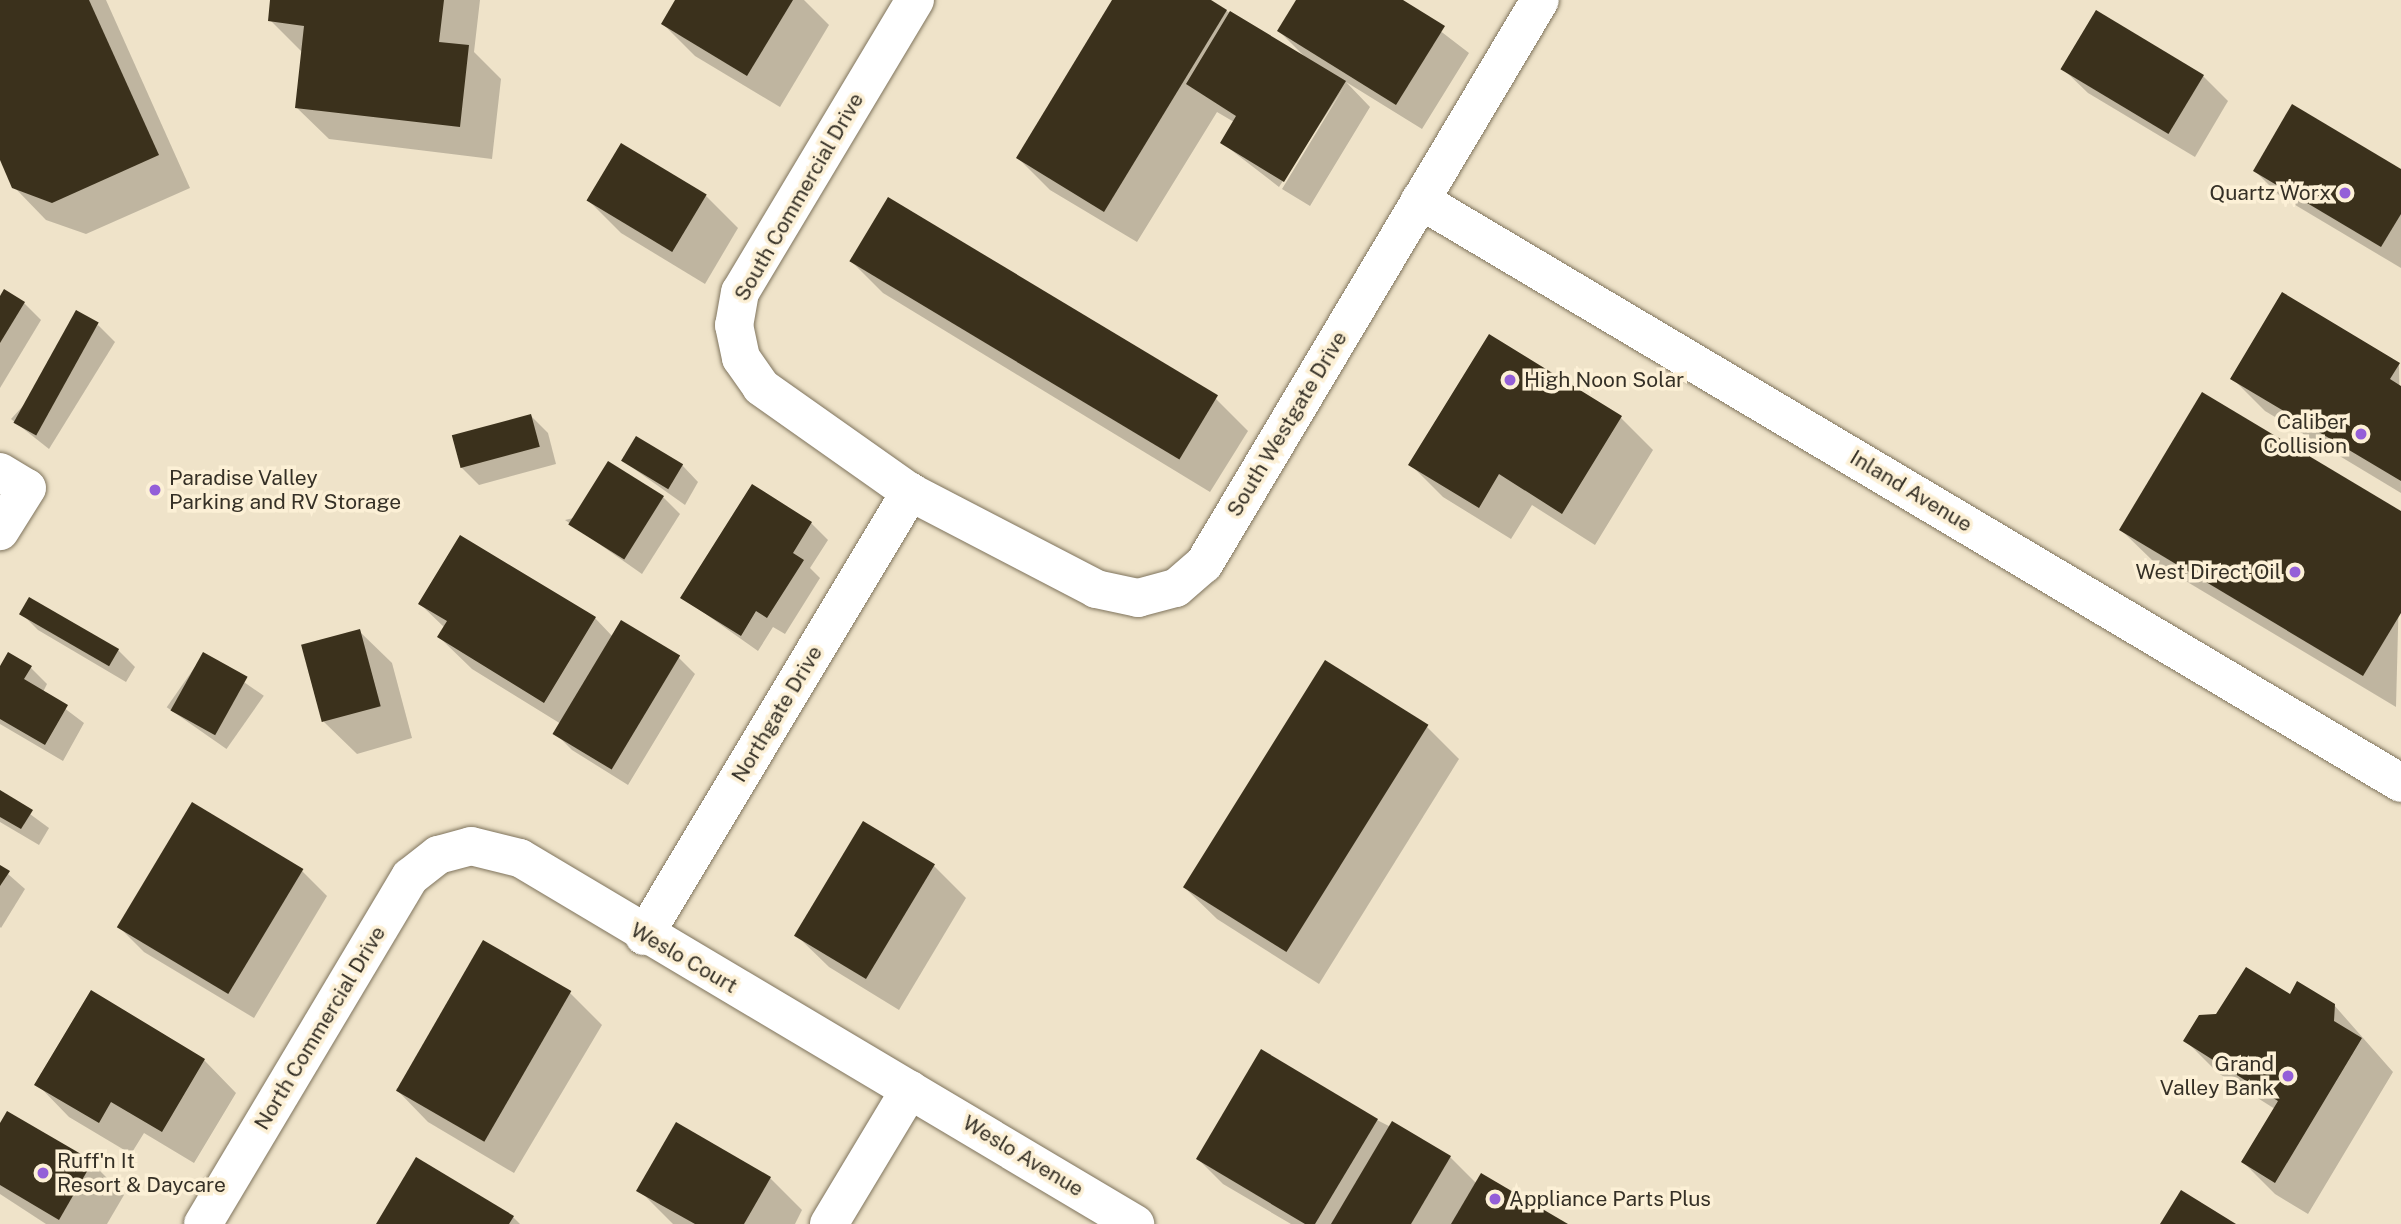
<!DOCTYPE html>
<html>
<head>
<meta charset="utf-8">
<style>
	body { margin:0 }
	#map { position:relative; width:2401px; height:1224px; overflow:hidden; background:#efe3c9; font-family:"Public Sans",sans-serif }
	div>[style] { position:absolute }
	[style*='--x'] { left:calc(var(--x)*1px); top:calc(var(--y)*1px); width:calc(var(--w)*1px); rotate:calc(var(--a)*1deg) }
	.shadow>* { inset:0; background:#0003; transform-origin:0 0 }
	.building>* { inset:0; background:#3b311c; transform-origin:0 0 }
	.roads { filter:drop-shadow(0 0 2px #7f745d) drop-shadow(0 0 2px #7f745d) }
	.street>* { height:38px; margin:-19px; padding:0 19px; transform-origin:19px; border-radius:19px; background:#fff }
	.dots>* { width:19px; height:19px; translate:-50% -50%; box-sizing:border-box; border:4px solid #fcf0d6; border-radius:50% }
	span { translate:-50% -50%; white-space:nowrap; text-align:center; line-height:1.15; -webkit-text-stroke:7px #fcf0d6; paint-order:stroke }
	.poi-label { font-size:21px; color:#353026 }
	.right { translate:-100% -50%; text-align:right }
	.left { translate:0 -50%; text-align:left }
	.street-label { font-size:21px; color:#353026 }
</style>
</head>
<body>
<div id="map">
	<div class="shadow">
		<div style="clip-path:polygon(0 0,106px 0,190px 188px,86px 234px,46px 220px,14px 187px,0 155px)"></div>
		<div style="clip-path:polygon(272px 0,480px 0,474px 52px,501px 79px,492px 159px,329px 139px,296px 107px,303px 53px,270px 20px)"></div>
		<div style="clip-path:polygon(677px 0,804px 0,829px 25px,780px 107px,695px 56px,663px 24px)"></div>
		<div style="clip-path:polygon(1114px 0,1208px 0,1305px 57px,1279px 31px,1298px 0,1400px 0,1469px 53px,1422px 129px,1346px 82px,1370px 107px,1310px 206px,1282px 189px,1344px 87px,1279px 187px,1222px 143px,1234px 122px,1217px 112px,1137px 242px,1050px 190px,1018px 158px)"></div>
		<div style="clip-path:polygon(2063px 69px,2203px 76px,2228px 101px,2195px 157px,2088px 93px)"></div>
		<div style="clip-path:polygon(2255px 171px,2401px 171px,2401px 268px,2280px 196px)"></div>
		<div style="clip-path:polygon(706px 196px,738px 228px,705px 284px,621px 233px,589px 201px)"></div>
		<div style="clip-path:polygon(851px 261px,1216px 399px,1248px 431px,1210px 492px,883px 293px)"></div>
		<div style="clip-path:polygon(0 299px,24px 303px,41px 320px,0 388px)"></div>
		<div style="clip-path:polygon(98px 325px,115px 342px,49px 449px,11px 419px)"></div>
		<div style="clip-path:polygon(2399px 365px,2401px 493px,2265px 411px,2232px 378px)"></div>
		<div style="clip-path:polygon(531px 416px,548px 433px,556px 464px,479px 485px,462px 468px,454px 436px)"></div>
		<div style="clip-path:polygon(1621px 418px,1653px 450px,1595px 545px,1532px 505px,1511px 539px,1443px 497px,1411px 465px)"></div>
		<div style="clip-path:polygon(623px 461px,682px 465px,698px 482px,685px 505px)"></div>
		<div style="clip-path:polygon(663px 497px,680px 514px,642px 574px,565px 520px)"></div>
		<div style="clip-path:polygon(2401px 513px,2396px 707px,2154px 562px,2121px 530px)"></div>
		<div style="clip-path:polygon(811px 523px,828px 540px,810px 568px,820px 578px,785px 634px,773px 627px,758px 651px,683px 598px)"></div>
		<div style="clip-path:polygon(420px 604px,595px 618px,613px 637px,678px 657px,695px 674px,628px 785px,572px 750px,555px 733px,561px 724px,472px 669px,439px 637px,445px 628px)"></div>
		<div style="clip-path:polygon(21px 613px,118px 650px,135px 667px,126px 682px,38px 630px)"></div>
		<div style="clip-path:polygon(359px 631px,392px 663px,412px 738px,357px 754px,324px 722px)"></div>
		<div style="left:204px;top:654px;width:73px;height:65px;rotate:35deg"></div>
		<div style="clip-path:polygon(1325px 663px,1427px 727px,1459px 759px,1319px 984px,1217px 919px,1184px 887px)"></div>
		<div style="clip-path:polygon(0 668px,31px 668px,47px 684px,43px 692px,84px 723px,63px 761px,0 724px)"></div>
		<div style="clip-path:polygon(0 792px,49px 828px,39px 845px,0 822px)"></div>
		<div style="clip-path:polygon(192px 805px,302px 871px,327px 896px,254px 1018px,144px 952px,119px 927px)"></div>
		<div style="clip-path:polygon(934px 866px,966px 898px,899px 1010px,829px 967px,796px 935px)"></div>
		<div style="clip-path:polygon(0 867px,25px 889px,1px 928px,0 927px)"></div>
		<div style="clip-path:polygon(92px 993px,204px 1060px,236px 1093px,194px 1163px,144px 1133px,131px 1154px,69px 1117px,37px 1084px)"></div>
		<div style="clip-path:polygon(570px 993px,602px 1025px,514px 1173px,428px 1122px,396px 1089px)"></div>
		<div style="clip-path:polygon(2290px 996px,2334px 1005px,2393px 1072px,2308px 1214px,2275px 1194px,2243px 1162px,2275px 1109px,2218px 1073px,2185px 1040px)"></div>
		<div style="clip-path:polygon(8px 1113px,92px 1163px,124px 1195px,107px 1224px,46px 1224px,0 1194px,0 1126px)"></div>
		<div style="clip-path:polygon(1377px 1120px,1450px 1157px,1477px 1184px,1564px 1224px,1291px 1224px,1223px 1184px,1198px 1159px)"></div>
		<div style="clip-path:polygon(770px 1178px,802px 1210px,795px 1224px,673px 1224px,639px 1190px)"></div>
		<div style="clip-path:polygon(513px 1217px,520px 1224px,378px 1224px)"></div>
	</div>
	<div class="building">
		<div style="clip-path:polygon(0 0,89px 0,159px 155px,52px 203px,12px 188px,0 160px)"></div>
		<div style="clip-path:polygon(270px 0,444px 0,439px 42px,469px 45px,460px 127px,295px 108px,304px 26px,268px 21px)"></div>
		<div style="clip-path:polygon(675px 0,793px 0,747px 76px,661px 24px)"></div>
		<div style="clip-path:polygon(1112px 0,1211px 0,1227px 10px,1104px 212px,1016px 158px)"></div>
		<div style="clip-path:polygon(1296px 0,1403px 0,1445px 26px,1396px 105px,1277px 31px)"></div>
		<div style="left:2096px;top:10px;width:126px;height:69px;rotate:31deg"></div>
		<div style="clip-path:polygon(1230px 11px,1346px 81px,1284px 182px,1220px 143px,1236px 116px,1186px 84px)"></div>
		<div style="clip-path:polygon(2292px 104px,2401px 169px,2401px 214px,2381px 247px,2253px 171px)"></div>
		<div style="left:621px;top:143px;width:100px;height:67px;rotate:31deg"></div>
		<div style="left:888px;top:197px;width:385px;height:75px;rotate:31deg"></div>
		<div style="clip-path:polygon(4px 289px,25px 302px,0 343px,0 296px)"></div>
		<div style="clip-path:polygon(2282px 292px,2400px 363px,2390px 379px,2401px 386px,2401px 481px,2230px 379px)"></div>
		<div style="left:76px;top:310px;width:26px;height:129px;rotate:29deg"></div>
		<div style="clip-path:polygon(1489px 334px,1622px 416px,1562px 514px,1499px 474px,1479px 508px,1408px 465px)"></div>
		<div style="clip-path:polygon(2202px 392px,2401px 511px,2401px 613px,2363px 676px,2119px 530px)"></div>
		<div style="left:531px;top:414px;width:34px;height:82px;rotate:75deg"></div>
		<div style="left:636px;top:436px;width:55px;height:29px;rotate:31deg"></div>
		<div style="left:608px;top:461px;width:66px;height:75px;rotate:32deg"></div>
		<div style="clip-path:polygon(752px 484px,812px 522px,793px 553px,804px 560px,767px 618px,756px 611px,741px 636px,680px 598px)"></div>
		<div style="clip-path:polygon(460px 535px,596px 617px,544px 703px,437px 637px,447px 621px,418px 604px)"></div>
		<div style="left:29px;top:597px;width:104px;height:20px;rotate:30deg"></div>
		<div style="left:621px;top:620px;width:69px;height:133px;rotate:31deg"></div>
		<div style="left:360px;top:629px;width:80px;height:61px;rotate:75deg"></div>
		<div style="clip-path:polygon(8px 652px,32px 666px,24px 679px,68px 705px,45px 745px,0 719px,0 666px)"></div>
		<div style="left:203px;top:652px;width:51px;height:67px;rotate:29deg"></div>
		<div style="left:1325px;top:660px;width:122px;height:268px;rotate:32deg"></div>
		<div style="clip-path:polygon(0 790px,33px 810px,21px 829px,0 817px)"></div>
		<div style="left:192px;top:802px;width:130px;height:146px;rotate:31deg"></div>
		<div style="left:863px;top:821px;width:84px;height:134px;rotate:31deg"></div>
		<div style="clip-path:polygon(0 865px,10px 871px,0 886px)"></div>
		<div style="left:483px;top:940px;width:102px;height:174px;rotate:30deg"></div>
		<div style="clip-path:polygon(2246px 967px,2290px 994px,2297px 981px,2335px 1004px,2334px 1021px,2362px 1038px,2275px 1183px,2241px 1162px,2278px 1101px,2183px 1041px,2199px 1015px,2216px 1014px)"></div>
		<div style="clip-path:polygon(91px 990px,205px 1059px,162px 1132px,111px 1102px,99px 1123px,34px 1085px)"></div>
		<div style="clip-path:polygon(1261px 1049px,1378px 1119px,1315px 1224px,1305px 1224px,1196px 1159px)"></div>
		<div style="clip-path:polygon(7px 1111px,93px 1161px,59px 1220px,0 1185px,0 1123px)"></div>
		<div style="clip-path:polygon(1392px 1121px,1451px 1156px,1411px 1224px,1331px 1224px)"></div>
		<div style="clip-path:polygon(676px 1122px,771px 1177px,744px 1224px,695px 1224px,636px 1191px)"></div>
		<div style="clip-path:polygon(416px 1157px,514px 1216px,509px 1224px,376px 1224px)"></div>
		<div style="clip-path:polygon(1481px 1173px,1568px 1224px,1451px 1224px)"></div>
		<div style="clip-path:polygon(2181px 1190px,2236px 1224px,2160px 1224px)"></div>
	</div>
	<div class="roads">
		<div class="street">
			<div style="--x:915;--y:0;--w:340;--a:120.9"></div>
			<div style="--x:740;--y:292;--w:34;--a:100"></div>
			<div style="--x:734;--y:325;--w:34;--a:78"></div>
			<div style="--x:741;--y:358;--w:35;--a:55"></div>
			<div style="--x:761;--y:387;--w:182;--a:35.2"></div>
			<div style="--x:910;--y:492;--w:210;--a:27.5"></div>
			<div style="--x:1096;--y:589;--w:43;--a:12.1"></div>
			<div style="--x:1138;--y:598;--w:39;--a:-15"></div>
			<div style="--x:1176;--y:588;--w:37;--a:-41"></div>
			<div style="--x:1204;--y:564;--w:656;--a:-59.22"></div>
			<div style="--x:1420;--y:200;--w:1141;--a:30.72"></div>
			<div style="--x:0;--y:472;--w:31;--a:31"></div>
			<div style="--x:27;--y:488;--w:51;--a:122.1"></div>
			<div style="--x:644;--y:936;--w:518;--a:-59.07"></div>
			<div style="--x:203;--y:1224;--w:404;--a:-59.2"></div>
			<div style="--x:410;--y:877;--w:36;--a:-38"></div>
			<div style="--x:438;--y:855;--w:34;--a:-15"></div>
			<div style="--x:471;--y:846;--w:50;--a:13.8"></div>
			<div style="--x:520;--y:858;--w:716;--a:30.76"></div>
			<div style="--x:829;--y:1224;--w:157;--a:-59"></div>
		</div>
	</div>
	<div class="dots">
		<div style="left:2345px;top:193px;background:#945fd8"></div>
		<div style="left:1510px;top:380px;background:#945fd8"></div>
		<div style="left:2361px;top:434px;background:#945fd8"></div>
		<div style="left:155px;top:490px;background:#945fd8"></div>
		<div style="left:2295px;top:572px;background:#945fd8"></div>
		<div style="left:2288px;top:1076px;background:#945fd8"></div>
		<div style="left:43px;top:1173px;background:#945fd8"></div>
		<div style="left:1495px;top:1199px;background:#945fd8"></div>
	</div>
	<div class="poi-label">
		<span class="right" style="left:2331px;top:193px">Quartz Worx</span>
		<span class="left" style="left:1524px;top:380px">High Noon Solar</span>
		<span class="right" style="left:2347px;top:434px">Caliber<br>Collision</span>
		<span class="left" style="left:169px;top:490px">Paradise Valley<br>Parking and RV Storage</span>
		<span class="right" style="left:2281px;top:572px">West Direct Oil</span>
		<span class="right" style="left:2274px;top:1076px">Grand<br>Valley Bank</span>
		<span class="left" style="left:57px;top:1173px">Ruff'n It<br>Resort &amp; Daycare</span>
		<span class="left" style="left:1509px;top:1199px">Appliance Parts Plus</span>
	</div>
	<div class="street-label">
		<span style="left:799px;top:197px;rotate:-60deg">South Commercial Drive</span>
		<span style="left:1287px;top:424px;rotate:-59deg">South Westgate Drive</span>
		<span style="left:1911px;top:491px;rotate:31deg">Inland Avenue</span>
		<span style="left:777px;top:714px;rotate:-59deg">Northgate Drive</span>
		<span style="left:684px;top:958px;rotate:30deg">Weslo Court</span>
		<span style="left:320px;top:1028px;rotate:-59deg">North Commercial Drive</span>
		<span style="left:1023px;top:1156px;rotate:31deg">Weslo Avenue</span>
	</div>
</div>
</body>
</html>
